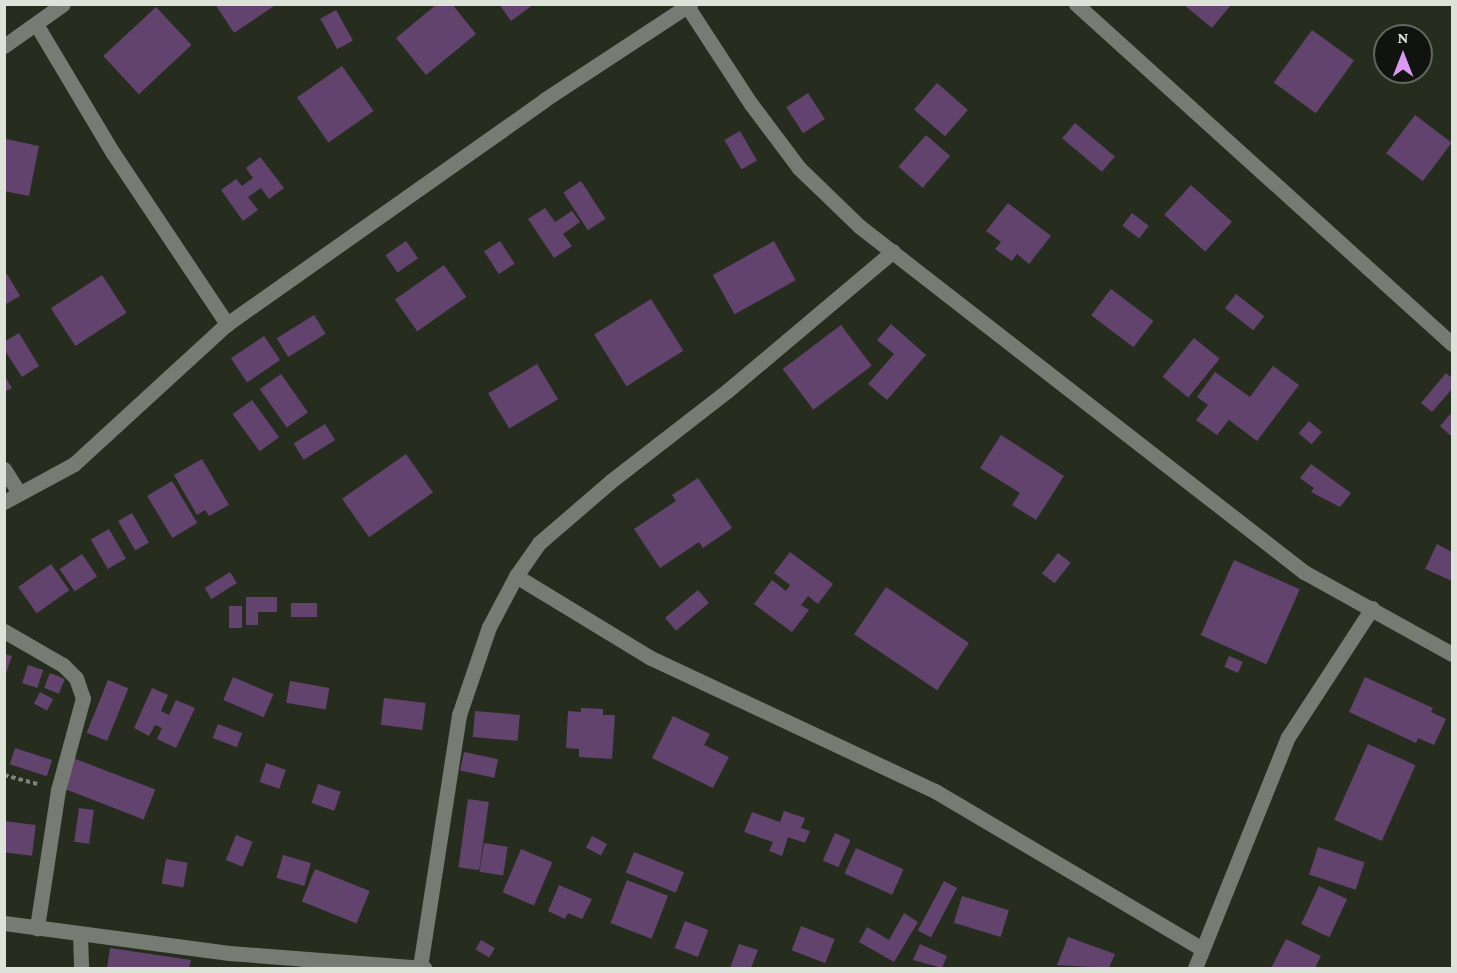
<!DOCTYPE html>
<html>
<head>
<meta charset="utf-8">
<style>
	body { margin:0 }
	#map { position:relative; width:1457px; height:973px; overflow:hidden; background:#262d1e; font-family:"Crimson Pro",serif }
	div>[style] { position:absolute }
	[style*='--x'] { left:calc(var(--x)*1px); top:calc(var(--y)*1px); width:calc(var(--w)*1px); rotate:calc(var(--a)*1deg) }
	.building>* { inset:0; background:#62436d; transform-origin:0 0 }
	.path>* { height:4px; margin-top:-2px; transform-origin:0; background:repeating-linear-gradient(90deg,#7d8377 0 4.5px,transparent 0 7.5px) }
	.minor>* { height:15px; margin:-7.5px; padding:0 7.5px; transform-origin:7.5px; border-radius:7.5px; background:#767b73 }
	span { translate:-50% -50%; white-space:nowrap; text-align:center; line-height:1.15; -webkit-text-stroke:5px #11140e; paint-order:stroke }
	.frame { position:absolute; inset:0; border:6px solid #dee3d9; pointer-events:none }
	.north { position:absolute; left:1373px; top:24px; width:60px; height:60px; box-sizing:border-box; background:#11140e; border:2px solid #63675f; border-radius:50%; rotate:0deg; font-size:16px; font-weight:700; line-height:24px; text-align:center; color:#dee3d9 }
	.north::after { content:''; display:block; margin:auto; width:21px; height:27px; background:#dc99f4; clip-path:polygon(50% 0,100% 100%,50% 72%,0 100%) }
</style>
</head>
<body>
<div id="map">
	<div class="building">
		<div style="clip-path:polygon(215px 4px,277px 4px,234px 33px)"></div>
		<div style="clip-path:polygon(437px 4px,452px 4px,476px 34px,426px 75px,396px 38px)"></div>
		<div style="clip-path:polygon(499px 4px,534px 4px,511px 21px)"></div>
		<div style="clip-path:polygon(1184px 5px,1231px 5px,1212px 28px)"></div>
		<div style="left:156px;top:7px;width:52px;height:72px;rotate:47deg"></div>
		<div style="left:336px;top:10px;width:35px;height:18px;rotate:61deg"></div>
		<div style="left:1312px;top:30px;width:52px;height:65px;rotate:36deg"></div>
		<div style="left:342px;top:66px;width:55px;height:55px;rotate:55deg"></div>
		<div style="left:937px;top:83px;width:41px;height:35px;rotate:41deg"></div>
		<div style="left:808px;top:93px;width:31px;height:26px;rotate:57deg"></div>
		<div style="left:1415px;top:115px;width:46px;height:48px;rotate:37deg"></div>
		<div style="left:1075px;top:123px;width:52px;height:20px;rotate:40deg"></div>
		<div style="left:740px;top:131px;width:34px;height:18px;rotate:60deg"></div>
		<div style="left:926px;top:135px;width:32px;height:42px;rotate:41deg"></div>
		<div style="clip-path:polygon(6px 139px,39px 146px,29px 196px,4px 191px)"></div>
		<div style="clip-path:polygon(260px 157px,284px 188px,269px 199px,261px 188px,248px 197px,258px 210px,243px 221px,221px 190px,236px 179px,242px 186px,253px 178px,246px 168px)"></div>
		<div style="left:581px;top:181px;width:45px;height:21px;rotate:57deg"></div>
		<div style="left:1191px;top:185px;width:55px;height:40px;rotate:42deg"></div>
		<div style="clip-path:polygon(1008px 203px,1051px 236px,1029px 264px,1017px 254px,1012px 261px,995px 249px,1001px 242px,986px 231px)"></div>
		<div style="clip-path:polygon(545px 208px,555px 222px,572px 211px,580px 222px,563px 234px,572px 246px,554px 258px,528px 219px)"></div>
		<div style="left:1132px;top:213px;width:21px;height:16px;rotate:37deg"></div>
		<div style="left:406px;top:241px;width:21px;height:25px;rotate:55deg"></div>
		<div style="left:500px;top:241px;width:27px;height:19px;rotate:57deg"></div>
		<div style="left:774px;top:241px;width:45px;height:70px;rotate:61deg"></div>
		<div style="left:444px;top:265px;width:39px;height:60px;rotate:55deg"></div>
		<div style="clip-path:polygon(7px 274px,20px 296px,6px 304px,4px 276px)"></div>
		<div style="left:102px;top:275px;width:45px;height:61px;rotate:57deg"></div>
		<div style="left:1111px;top:289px;width:53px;height:33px;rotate:37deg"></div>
		<div style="left:1236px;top:294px;width:36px;height:18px;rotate:38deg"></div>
		<div style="left:651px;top:299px;width:61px;height:67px;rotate:58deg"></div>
		<div style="left:314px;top:315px;width:22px;height:44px;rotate:58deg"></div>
		<div style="clip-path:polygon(891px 324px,926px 355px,887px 400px,868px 384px,894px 354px,877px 340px)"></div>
		<div style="left:841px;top:325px;width:51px;height:73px;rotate:53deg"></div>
		<div style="clip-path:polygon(19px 333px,39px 366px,22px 377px,4px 349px,4px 342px)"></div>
		<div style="left:264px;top:336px;width:29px;height:40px;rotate:56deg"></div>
		<div style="left:1194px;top:338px;width:33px;height:50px;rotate:39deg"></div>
		<div style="left:537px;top:364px;width:41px;height:57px;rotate:59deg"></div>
		<div style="clip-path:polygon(1273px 366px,1299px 385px,1257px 441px,1229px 420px,1217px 435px,1196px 420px,1208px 405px,1197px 397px,1215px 372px,1250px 397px)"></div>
		<div style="clip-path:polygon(1446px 373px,1452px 378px,1452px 389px,1432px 412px,1421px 403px)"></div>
		<div style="left:281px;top:374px;width:47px;height:26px;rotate:55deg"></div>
		<div style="clip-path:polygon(4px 375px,12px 388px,4px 392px)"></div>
		<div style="left:252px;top:400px;width:46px;height:24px;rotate:54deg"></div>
		<div style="clip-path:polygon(1452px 412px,1452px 437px,1440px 426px)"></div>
		<div style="left:1309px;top:421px;width:17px;height:16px;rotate:40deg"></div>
		<div style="left:325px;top:424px;width:19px;height:37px;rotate:58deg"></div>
		<div style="clip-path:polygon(1001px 435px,1064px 476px,1036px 520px,1012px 505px,1020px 493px,980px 468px)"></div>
		<div style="left:406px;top:454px;width:47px;height:78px;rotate:55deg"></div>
		<div style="clip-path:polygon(202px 459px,229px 505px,209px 516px,205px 510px,197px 515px,174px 475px)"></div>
		<div style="clip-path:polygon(1311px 464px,1351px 493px,1340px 507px,1311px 492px,1314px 488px,1300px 478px)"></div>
		<div style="clip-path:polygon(698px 478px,732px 528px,703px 548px,699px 542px,660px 568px,634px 529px,676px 501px,672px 495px)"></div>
		<div style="left:172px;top:481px;width:49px;height:29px;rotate:59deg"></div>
		<div style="left:132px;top:513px;width:34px;height:16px;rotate:60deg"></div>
		<div style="left:109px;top:529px;width:34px;height:21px;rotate:60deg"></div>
		<div style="clip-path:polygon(1437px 544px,1452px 552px,1452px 581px,1425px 569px)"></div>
		<div style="clip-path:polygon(790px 552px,833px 584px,818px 604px,808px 596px,801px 605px,809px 610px,792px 632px,754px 604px,772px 580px,786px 591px,790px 585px,774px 573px)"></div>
		<div style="left:1058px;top:553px;width:16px;height:26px;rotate:38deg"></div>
		<div style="left:82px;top:554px;width:27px;height:27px;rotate:56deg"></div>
		<div style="left:1234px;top:560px;width:72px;height:82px;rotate:24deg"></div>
		<div style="left:51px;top:564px;width:32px;height:40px;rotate:55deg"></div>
		<div style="left:230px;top:572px;width:13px;height:30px;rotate:58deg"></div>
		<div style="left:886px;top:587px;width:100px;height:57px;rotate:34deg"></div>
		<div style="left:698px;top:590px;width:17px;height:43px;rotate:50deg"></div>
		<div style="clip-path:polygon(246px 597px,277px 597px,277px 612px,258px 612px,258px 625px,246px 625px)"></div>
		<div style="left:291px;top:603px;width:26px;height:14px"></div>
		<div style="left:229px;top:606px;width:13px;height:22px"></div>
		<div style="clip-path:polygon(4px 654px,12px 656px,5px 676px,4px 676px)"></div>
		<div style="left:1229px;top:656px;width:15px;height:12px;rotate:23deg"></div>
		<div style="left:28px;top:665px;width:16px;height:19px;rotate:18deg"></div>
		<div style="left:50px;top:673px;width:16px;height:16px;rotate:22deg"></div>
		<div style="left:233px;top:677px;width:44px;height:25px;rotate:23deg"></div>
		<div style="clip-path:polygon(1365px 677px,1433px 708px,1431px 712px,1446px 719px,1434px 745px,1418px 738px,1416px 743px,1349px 712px)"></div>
		<div style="left:108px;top:680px;width:22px;height:57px;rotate:22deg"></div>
		<div style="left:290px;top:681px;width:40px;height:22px;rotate:10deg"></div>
		<div style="clip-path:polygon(152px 688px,168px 695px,161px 711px,169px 715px,176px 700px,195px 708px,176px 748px,157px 739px,162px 728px,155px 725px,149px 736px,134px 728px)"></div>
		<div style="left:40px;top:692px;width:15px;height:13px;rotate:28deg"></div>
		<div style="left:384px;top:698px;width:42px;height:27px;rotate:7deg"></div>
		<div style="clip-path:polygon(581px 708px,603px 709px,603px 715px,615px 715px,612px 759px,579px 757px,579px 749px,566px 748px,568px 711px,581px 712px)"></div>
		<div style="left:475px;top:711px;width:45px;height:26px;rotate:5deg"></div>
		<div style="clip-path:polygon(673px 716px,710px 734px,704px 745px,729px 757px,713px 788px,652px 758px)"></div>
		<div style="left:218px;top:724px;width:26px;height:15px;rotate:21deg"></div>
		<div style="left:1368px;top:744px;width:52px;height:83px;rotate:24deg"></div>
		<div style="left:15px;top:748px;width:39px;height:17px;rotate:18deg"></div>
		<div style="left:464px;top:752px;width:35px;height:19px;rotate:12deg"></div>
		<div style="left:73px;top:758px;width:88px;height:32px;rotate:21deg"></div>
		<div style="left:266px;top:763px;width:21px;height:20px;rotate:19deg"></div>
		<div style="left:318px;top:784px;width:24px;height:20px;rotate:19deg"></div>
		<div style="left:468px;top:799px;width:21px;height:69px;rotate:8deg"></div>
		<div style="left:79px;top:808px;width:15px;height:34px;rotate:8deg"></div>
		<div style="clip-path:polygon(784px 811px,805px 818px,801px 828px,810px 831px,805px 843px,788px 837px,782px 856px,769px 851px,773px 842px,744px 832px,752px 812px,780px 822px)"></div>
		<div style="left:4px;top:821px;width:32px;height:31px;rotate:7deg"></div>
		<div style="left:835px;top:833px;width:17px;height:30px;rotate:24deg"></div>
		<div style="left:236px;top:835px;width:18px;height:27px;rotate:22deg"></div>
		<div style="left:592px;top:836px;width:17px;height:13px;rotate:28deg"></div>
		<div style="left:484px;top:843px;width:24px;height:29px;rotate:9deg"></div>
		<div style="left:1318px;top:847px;width:49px;height:29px;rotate:18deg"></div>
		<div style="left:856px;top:848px;width:52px;height:28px;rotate:24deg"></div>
		<div style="left:521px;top:849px;width:34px;height:47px;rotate:23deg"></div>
		<div style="left:634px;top:852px;width:54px;height:22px;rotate:22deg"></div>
		<div style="left:283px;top:855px;width:29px;height:24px;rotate:16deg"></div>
		<div style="left:166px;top:859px;width:22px;height:25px;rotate:10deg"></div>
		<div style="left:315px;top:869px;width:59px;height:35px;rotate:22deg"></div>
		<div style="left:627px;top:880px;width:44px;height:46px;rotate:21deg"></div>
		<div style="left:944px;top:881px;width:15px;height:56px;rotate:28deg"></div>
		<div style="clip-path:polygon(559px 885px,592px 899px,582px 919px,568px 913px,565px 919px,548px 911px)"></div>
		<div style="left:1319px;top:886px;width:31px;height:42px;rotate:25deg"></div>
		<div style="left:962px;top:896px;width:49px;height:28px;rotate:17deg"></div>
		<div style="clip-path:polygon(904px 913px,918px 922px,894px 962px,859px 942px,867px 927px,889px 940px)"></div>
		<div style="left:685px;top:921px;width:25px;height:29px;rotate:21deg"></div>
		<div style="left:801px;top:926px;width:36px;height:26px;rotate:21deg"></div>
		<div style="clip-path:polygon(1068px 937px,1115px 954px,1109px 968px,1057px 965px)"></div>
		<div style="clip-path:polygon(1286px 939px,1321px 956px,1315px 968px,1271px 968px)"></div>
		<div style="left:481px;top:940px;width:16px;height:11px;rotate:30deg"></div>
		<div style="clip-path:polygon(739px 944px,758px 950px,751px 968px,730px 968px)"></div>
		<div style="clip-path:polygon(920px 944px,947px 956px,942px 968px,913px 960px)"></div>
		<div style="clip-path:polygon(110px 948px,191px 960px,189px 968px,107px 968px)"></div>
		<div style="clip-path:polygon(300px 961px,324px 962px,324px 968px,300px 968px)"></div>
	</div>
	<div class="path">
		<div style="--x:4;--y:775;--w:35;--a:15"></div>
	</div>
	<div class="minor">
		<div style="--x:1076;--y:4;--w:507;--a:42.12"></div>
		<div style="--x:687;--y:6;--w:117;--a:56.9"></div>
		<div style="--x:751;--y:104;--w:80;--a:53.1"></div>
		<div style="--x:799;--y:168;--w:83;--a:44"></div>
		<div style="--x:859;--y:226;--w:564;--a:37.87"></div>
		<div style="--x:1304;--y:572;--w:169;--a:29"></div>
		<div style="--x:36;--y:24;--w:150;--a:59.2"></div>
		<div style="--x:113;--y:153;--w:206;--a:56.3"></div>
		<div style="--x:4;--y:46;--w:72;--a:-35.4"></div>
		<div style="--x:4;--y:469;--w:28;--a:58"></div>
		<div style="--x:4;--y:502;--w:80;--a:-28.5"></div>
		<div style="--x:74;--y:464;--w:207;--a:-42.5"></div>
		<div style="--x:227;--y:324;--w:388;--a:-35.2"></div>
		<div style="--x:544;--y:100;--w:175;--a:-33.3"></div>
		<div style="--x:516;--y:576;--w:158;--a:31.3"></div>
		<div style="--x:651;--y:658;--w:314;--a:25.1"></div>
		<div style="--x:935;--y:791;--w:310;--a:30.6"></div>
		<div style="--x:4;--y:631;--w:68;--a:30"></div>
		<div style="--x:63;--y:665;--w:18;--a:45"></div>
		<div style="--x:76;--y:678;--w:21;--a:71"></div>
		<div style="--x:83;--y:698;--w:95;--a:105.2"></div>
		<div style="--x:58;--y:790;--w:140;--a:98.7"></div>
		<div style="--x:4;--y:923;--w:227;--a:7.6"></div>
		<div style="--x:229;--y:953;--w:196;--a:4.4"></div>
		<div style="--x:80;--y:935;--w:33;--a:88"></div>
		<div style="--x:420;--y:967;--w:255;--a:-81.2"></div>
		<div style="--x:459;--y:715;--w:93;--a:-71.2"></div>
		<div style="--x:489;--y:627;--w:58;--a:-62.1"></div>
		<div style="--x:516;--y:576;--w:40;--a:-55.1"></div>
		<div style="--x:539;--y:543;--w:95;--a:-40.7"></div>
		<div style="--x:611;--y:481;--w:147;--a:-37.8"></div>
		<div style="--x:727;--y:391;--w:217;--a:-40.1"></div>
		<div style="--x:1195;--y:968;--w:249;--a:-68.1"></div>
		<div style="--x:1288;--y:737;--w:154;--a:-56.9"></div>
	</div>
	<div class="frame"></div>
	<div class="north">N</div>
</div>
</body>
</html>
